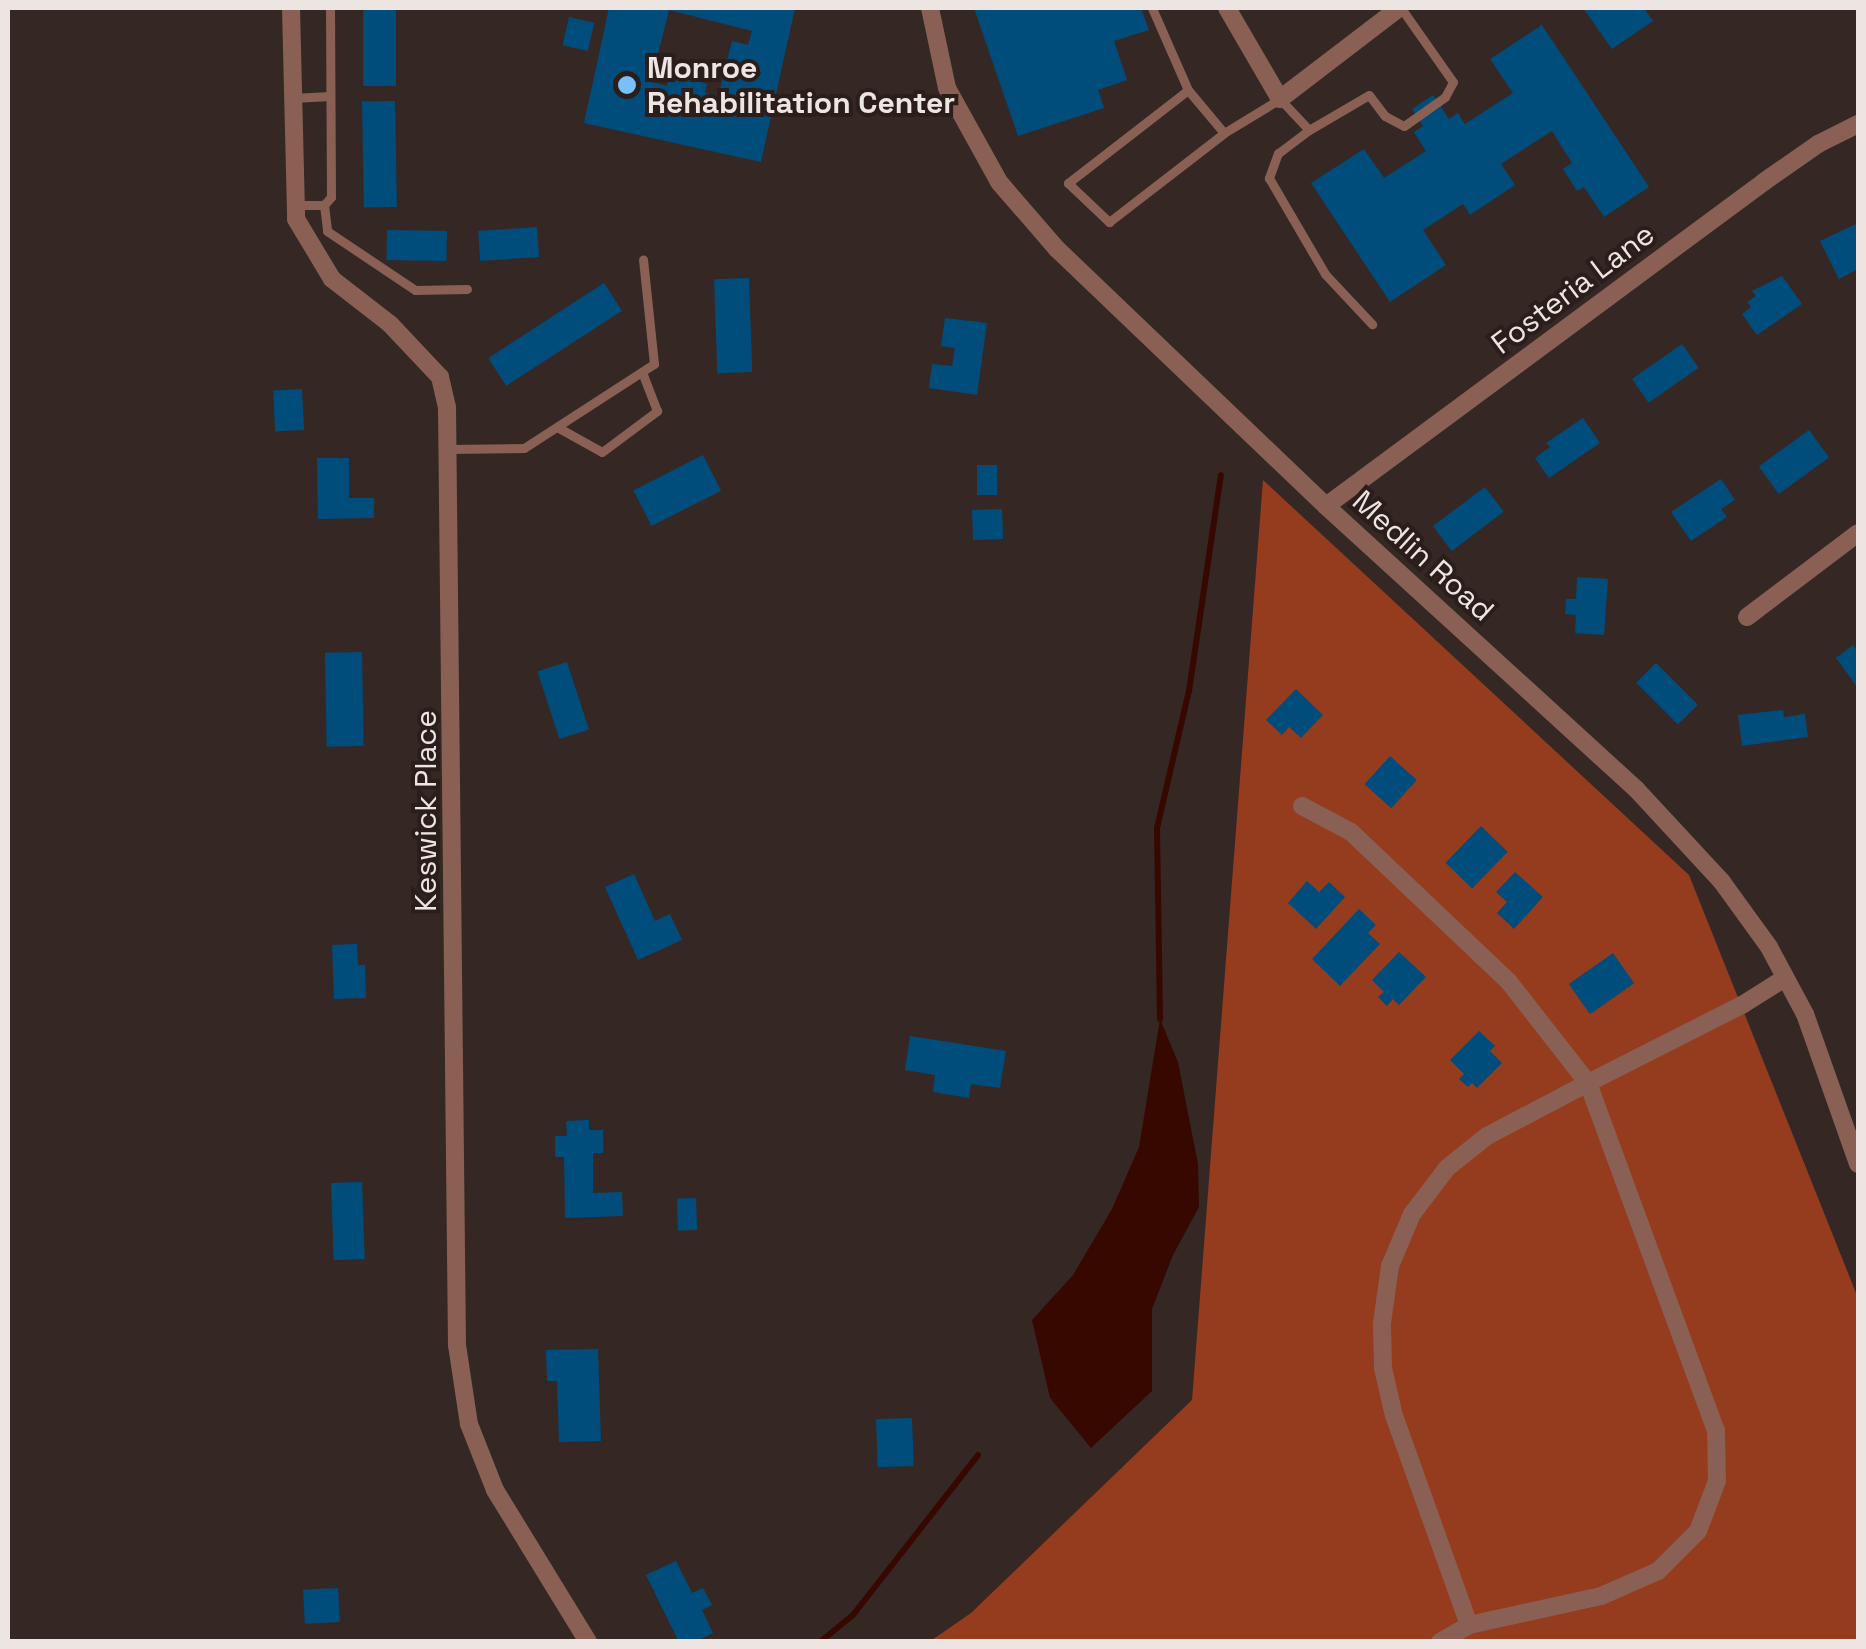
<!DOCTYPE html>
<html>
<head>
<meta charset="utf-8">
<style>
	body { margin:0 }
	#map { position:relative; width:1866px; height:1649px; overflow:hidden; background:#352824; font-family:"Space Grotesk",sans-serif }
	div>[style] { position:absolute }
	[style*='--x'] { left:calc(var(--x)*1px); top:calc(var(--y)*1px); width:calc(var(--w)*1px); rotate:calc(var(--a)*1deg) }
	.forest>* { inset:0; background:#953b1e }
	.water>* { inset:0; background:#370800 }
	.stream>* { height:6px; margin:-3px; padding:0 3px; transform-origin:3px; border-radius:3px; background:#370800 }
	.building>* { inset:0; background:#004d7c; transform-origin:0 0 }
	.lane>* { height:9px; margin:-4.5px; padding:0 4.5px; transform-origin:4.5px; border-radius:4.5px; background:#896053 }
	.street>* { height:18px; margin:-9px; padding:0 9px; transform-origin:9px; border-radius:9px; background:#896053 }
	.dots>* { width:28px; height:28px; translate:-50% -50%; box-sizing:border-box; border:5px solid #2b1e1a; border-radius:50% }
	span { translate:-50% -50%; white-space:nowrap; text-align:center; line-height:1.15; -webkit-text-stroke:8px #2b1e1a; paint-order:stroke }
	.poi-label { font-size:30px; color:#ede5e2; font-weight:700 }
	.left { translate:0 -50%; text-align:left }
	.street-label { font-size:30px; color:#ede5e2 }
	.frame { position:absolute; inset:0; border:10px solid #ede5e2; pointer-events:none }
</style>
</head>
<body>
<div id="map">
	<div class="forest">
		<div style="clip-path:polygon(1263px 480px,1689px 875px,1858px 1298px,1858px 1641px,929px 1642px,971px 1613px,1192px 1400px)"></div>
	</div>
	<div class="water">
		<div style="clip-path:polygon(1160px 1019px,1178px 1062px,1198px 1164px,1199px 1207px,1173px 1255px,1152px 1309px,1152px 1391px,1091px 1448px,1050px 1398px,1032px 1320px,1073px 1275px,1112px 1209px,1139px 1147px)"></div>
	</div>
	<div class="stream">
		<div style="--x:1160;--y:1019;--w:191;--a:-90.9"></div>
		<div style="--x:1157;--y:828;--w:141;--a:-76.9"></div>
		<div style="--x:1189;--y:691;--w:218;--a:-81.6"></div>
		<div style="--x:820;--y:1642;--w:43;--a:-39.3"></div>
		<div style="--x:853;--y:1615;--w:203;--a:-52"></div>
	</div>
	<div class="building">
		<div style="left:363px;top:8px;width:33px;height:78px"></div>
		<div style="clip-path:polygon(evenodd,609px 8px,795px 8px,761px 162px,584px 123px,609px 8px,669px 10px,752px 31px,748px 45px,732px 41px,718px 96px,705px 93px,707px 84px,698px 81px,700px 72px,683px 67px,680px 78px,669px 76px,667px 86px,651px 82px,669px 10px)"></div>
		<div style="clip-path:polygon(974px 8px,1141px 8px,1149px 30px,1114px 41px,1127px 80px,1098px 90px,1104px 108px,1018px 136px)"></div>
		<div style="clip-path:polygon(1583px 8px,1644px 8px,1653px 21px,1612px 49px)"></div>
		<div style="left:569px;top:17px;width:26px;height:29px;rotate:13deg"></div>
		<div style="clip-path:polygon(1542px 25px,1649px 187px,1604px 217px,1584px 187px,1577px 191px,1563px 169px,1572px 163px,1552px 131px,1501px 164px,1515px 185px,1470px 215px,1463px 204px,1423px 230px,1446px 265px,1390px 302px,1311px 183px,1364px 149px,1384px 178px,1426px 151px,1414px 132px,1423px 126px,1412px 109px,1433px 95px,1449px 119px,1458px 113px,1465px 124px,1513px 93px,1490px 59px)"></div>
		<div style="left:395px;top:101px;width:106px;height:33px;rotate:89deg"></div>
		<div style="clip-path:polygon(1856px 224px,1858px 269px,1839px 279px,1820px 241px)"></div>
		<div style="left:537px;top:227px;width:30px;height:59px;rotate:86deg"></div>
		<div style="left:387px;top:230px;width:60px;height:30px;rotate:1deg"></div>
		<div style="clip-path:polygon(1782px 276px,1802px 304px,1757px 335px,1742px 314px,1751px 307px,1747px 302px,1756px 296px,1752px 291px)"></div>
		<div style="left:749px;top:278px;width:94px;height:35px;rotate:88deg"></div>
		<div style="left:604px;top:283px;width:33px;height:138px;rotate:57deg"></div>
		<div style="clip-path:polygon(945px 318px,987px 323px,977px 395px,929px 388px,932px 364px,952px 366px,955px 348px,941px 346px)"></div>
		<div style="left:1682px;top:344px;width:29px;height:61px;rotate:55deg"></div>
		<div style="left:302px;top:389px;width:41px;height:29px;rotate:87deg"></div>
		<div style="clip-path:polygon(1583px 418px,1600px 443px,1549px 478px,1535px 458px,1550px 447px,1546px 443px)"></div>
		<div style="left:1809px;top:430px;width:34px;height:62px;rotate:54deg"></div>
		<div style="left:703px;top:455px;width:40px;height:78px;rotate:63deg"></div>
		<div style="clip-path:polygon(317px 458px,349px 458px,349px 498px,374px 498px,374px 518px,318px 519px)"></div>
		<div style="left:977px;top:465px;width:20px;height:30px"></div>
		<div style="clip-path:polygon(1721px 479px,1735px 500px,1721px 509px,1727px 517px,1691px 541px,1671px 512px)"></div>
		<div style="left:1485px;top:487px;width:31px;height:65px;rotate:53deg"></div>
		<div style="left:1002px;top:509px;width:30px;height:30px;rotate:88deg"></div>
		<div style="clip-path:polygon(1577px 577px,1608px 579px,1604px 635px,1575px 633px,1576px 615px,1565px 614px,1566px 599px,1576px 599px)"></div>
		<div style="clip-path:polygon(1853px 645px,1858px 652px,1858px 688px,1836px 658px)"></div>
		<div style="left:362px;top:652px;width:94px;height:37px;rotate:89deg"></div>
		<div style="left:567px;top:662px;width:71px;height:31px;rotate:72deg"></div>
		<div style="left:1656px;top:663px;width:59px;height:28px;rotate:45deg"></div>
		<div style="clip-path:polygon(1296px 689px,1323px 715px,1301px 738px,1289px 727px,1282px 735px,1266px 720px)"></div>
		<div style="clip-path:polygon(1783px 710px,1784px 717px,1805px 714px,1808px 737px,1742px 746px,1738px 715px)"></div>
		<div style="left:1390px;top:756px;width:36px;height:38px;rotate:42deg"></div>
		<div style="left:1481px;top:826px;width:37px;height:51px;rotate:44deg"></div>
		<div style="clip-path:polygon(1515px 872px,1543px 897px,1514px 929px,1497px 913px,1507px 902px,1496px 892px)"></div>
		<div style="clip-path:polygon(634px 874px,655px 921px,670px 914px,682px 940px,638px 960px,605px 887px)"></div>
		<div style="clip-path:polygon(1307px 881px,1319px 892px,1329px 882px,1345px 897px,1316px 929px,1288px 903px)"></div>
		<div style="clip-path:polygon(1359px 909px,1376px 925px,1368px 933px,1380px 944px,1340px 986px,1312px 959px)"></div>
		<div style="clip-path:polygon(357px 944px,358px 965px,365px 965px,366px 998px,334px 999px,332px 945px)"></div>
		<div style="clip-path:polygon(1399px 952px,1426px 977px,1399px 1005px,1393px 999px,1387px 1006px,1378px 997px,1384px 992px,1372px 980px)"></div>
		<div style="left:1613px;top:953px;width:37px;height:54px;rotate:55deg"></div>
		<div style="clip-path:polygon(1479px 1031px,1495px 1046px,1490px 1051px,1502px 1063px,1477px 1088px,1472px 1083px,1468px 1087px,1459px 1079px,1464px 1074px,1450px 1060px)"></div>
		<div style="clip-path:polygon(910px 1036px,1006px 1051px,1000px 1088px,971px 1084px,969px 1098px,933px 1092px,935px 1075px,905px 1070px)"></div>
		<div style="clip-path:polygon(589px 1120px,589px 1130px,603px 1130px,603px 1153px,593px 1153px,593px 1193px,622px 1192px,623px 1216px,565px 1218px,564px 1157px,555px 1157px,555px 1136px,567px 1136px,566px 1121px)"></div>
		<div style="left:362px;top:1182px;width:77px;height:31px;rotate:88deg"></div>
		<div style="left:696px;top:1198px;width:32px;height:19px;rotate:88deg"></div>
		<div style="clip-path:polygon(598px 1349px,601px 1441px,559px 1442px,557px 1381px,547px 1381px,546px 1350px)"></div>
		<div style="left:912px;top:1418px;width:48px;height:36px;rotate:88deg"></div>
		<div style="clip-path:polygon(676px 1561px,692px 1593px,703px 1588px,712px 1605px,702px 1610px,713px 1633px,695px 1642px,679px 1642px,646px 1575px)"></div>
		<div style="left:338px;top:1588px;width:34px;height:35px;rotate:87deg"></div>
	</div>
	<div class="lane">
		<div style="--x:1152;--y:8;--w:90;--a:66.3"></div>
		<div style="--x:1188;--y:90;--w:56;--a:50.1"></div>
		<div style="--x:1224;--y:133;--w:66;--a:-31.3"></div>
		<div style="--x:1280;--y:99;--w:42;--a:46.9"></div>
		<div style="--x:1309;--y:130;--w:39;--a:143"></div>
		<div style="--x:1278;--y:153;--w:27;--a:110"></div>
		<div style="--x:1269;--y:178;--w:111;--a:59.7"></div>
		<div style="--x:1325;--y:274;--w:69;--a:46.8"></div>
		<div style="--x:1188;--y:90;--w:152;--a:142.2"></div>
		<div style="--x:1068;--y:183;--w:57;--a:43.6"></div>
		<div style="--x:1109;--y:222;--w:145;--a:-37.7"></div>
		<div style="--x:293;--y:98;--w:37;--a:-3"></div>
		<div style="--x:1309;--y:130;--w:69;--a:-30.3"></div>
		<div style="--x:1369;--y:95;--w:26;--a:53"></div>
		<div style="--x:1385;--y:116;--w:21;--a:28"></div>
		<div style="--x:1404;--y:126;--w:50;--a:-35.3"></div>
		<div style="--x:1445;--y:97;--w:17;--a:-62"></div>
		<div style="--x:1453;--y:82;--w:90;--a:-125.1"></div>
		<div style="--x:297;--y:205;--w:27;--a:0"></div>
		<div style="--x:324;--y:205;--w:11;--a:-49"></div>
		<div style="--x:331;--y:197;--w:189;--a:-90.3"></div>
		<div style="--x:324;--y:205;--w:26;--a:83"></div>
		<div style="--x:327;--y:231;--w:106;--a:33.8"></div>
		<div style="--x:415;--y:290;--w:52;--a:-1.1"></div>
		<div style="--x:557;--y:427;--w:51;--a:29.1"></div>
		<div style="--x:602;--y:452;--w:69;--a:-36.7"></div>
		<div style="--x:657;--y:411;--w:42;--a:-111"></div>
		<div style="--x:448;--y:449;--w:76;--a:-0.8"></div>
		<div style="--x:524;--y:448;--w:155;--a:-32.9"></div>
		<div style="--x:654;--y:364;--w:105;--a:-96"></div>
	</div>
	<div class="street">
		<div style="--x:291;--y:8;--w:211;--a:88.6"></div>
		<div style="--x:296;--y:219;--w:70;--a:59"></div>
		<div style="--x:332;--y:279;--w:73;--a:37.8"></div>
		<div style="--x:390;--y:324;--w:73;--a:46.7"></div>
		<div style="--x:440;--y:377;--w:31;--a:77"></div>
		<div style="--x:447;--y:407;--w:938;--a:89.39"></div>
		<div style="--x:457;--y:1345;--w:80;--a:81.4"></div>
		<div style="--x:469;--y:1424;--w:71;--a:68.5"></div>
		<div style="--x:495;--y:1490;--w:178;--a:58.5"></div>
		<div style="--x:930;--y:8;--w:82;--a:78"></div>
		<div style="--x:947;--y:88;--w:107;--a:61"></div>
		<div style="--x:999;--y:182;--w:89;--a:49.1"></div>
		<div style="--x:1057;--y:249;--w:372;--a:43.7"></div>
		<div style="--x:1326;--y:506;--w:420;--a:42.4"></div>
		<div style="--x:1636;--y:789;--w:127;--a:47.2"></div>
		<div style="--x:1722;--y:882;--w:80;--a:54.1"></div>
		<div style="--x:1769;--y:947;--w:76;--a:61.8"></div>
		<div style="--x:1805;--y:1014;--w:159;--a:70.5"></div>
		<div style="--x:1227;--y:8;--w:105;--a:59.8"></div>
		<div style="--x:1280;--y:99;--w:150;--a:-37.4"></div>
		<div style="--x:1326;--y:506;--w:546;--a:-36.51"></div>
		<div style="--x:1765;--y:181;--w:65;--a:-34.9"></div>
		<div style="--x:1818;--y:144;--w:45;--a:-26.6"></div>
		<div style="--x:1747;--y:617;--w:139;--a:-37.1"></div>
		<div style="--x:1302;--y:806;--w:55;--a:28"></div>
		<div style="--x:1351;--y:832;--w:218;--a:43.5"></div>
		<div style="--x:1509;--y:982;--w:128;--a:52"></div>
		<div style="--x:1588;--y:1083;--w:370;--a:69.8"></div>
		<div style="--x:1716;--y:1430;--w:51;--a:88.9"></div>
		<div style="--x:1717;--y:1481;--w:53;--a:110.8"></div>
		<div style="--x:1698;--y:1531;--w:57;--a:135"></div>
		<div style="--x:1658;--y:1571;--w:62;--a:156.3"></div>
		<div style="--x:1601;--y:1596;--w:135;--a:167.6"></div>
		<div style="--x:1469;--y:1625;--w:222;--a:-109.7"></div>
		<div style="--x:1394;--y:1416;--w:49;--a:-102.9"></div>
		<div style="--x:1383;--y:1368;--w:45;--a:-91.3"></div>
		<div style="--x:1382;--y:1323;--w:58;--a:-82"></div>
		<div style="--x:1390;--y:1266;--w:56;--a:-67.1"></div>
		<div style="--x:1412;--y:1214;--w:58;--a:-52.7"></div>
		<div style="--x:1447;--y:1168;--w:51;--a:-38.7"></div>
		<div style="--x:1487;--y:1136;--w:114;--a:-27.7"></div>
		<div style="--x:1588;--y:1083;--w:173;--a:-26.9"></div>
		<div style="--x:1742;--y:1005;--w:51;--a:-32.1"></div>
		<div style="--x:1440;--y:1642;--w:34;--a:-30"></div>
	</div>
	<div class="dots">
		<div style="left:627px;top:85px;background:#79bff8"></div>
	</div>
	<div class="poi-label">
		<span class="left" style="left:647px;top:85px">Monroe<br>Rehabilitation Center</span>
	</div>
	<div class="street-label">
		<span style="left:1573px;top:289px;rotate:-37deg">Fosteria Lane</span>
		<span style="left:1423px;top:556px;rotate:42deg">Medlin Road</span>
		<span style="left:426px;top:811px;rotate:-90deg">Keswick Place</span>
	</div>
	<div class="frame"></div>
</div>
</body>
</html>
